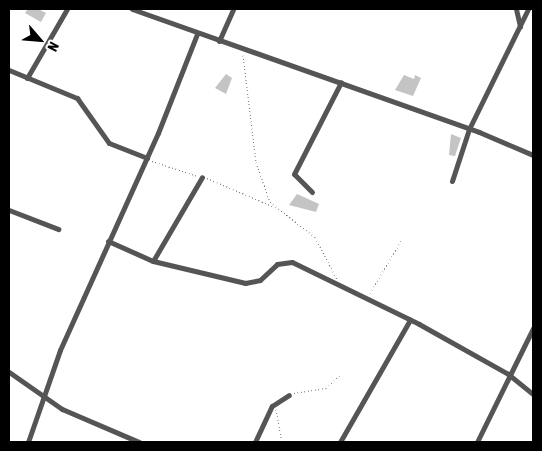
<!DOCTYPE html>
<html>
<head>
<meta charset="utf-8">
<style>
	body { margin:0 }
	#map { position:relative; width:542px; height:451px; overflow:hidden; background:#fff; font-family:"Asap Condensed",sans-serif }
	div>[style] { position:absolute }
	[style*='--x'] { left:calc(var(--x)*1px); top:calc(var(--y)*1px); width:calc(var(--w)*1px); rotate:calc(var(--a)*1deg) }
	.building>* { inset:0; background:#c4c4c4 }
	.path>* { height:1px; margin-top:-0.5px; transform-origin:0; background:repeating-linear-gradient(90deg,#777 0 1px,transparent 0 3.5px) }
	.street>* { height:5px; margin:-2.5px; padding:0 2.5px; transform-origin:2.5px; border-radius:2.5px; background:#555 }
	span { translate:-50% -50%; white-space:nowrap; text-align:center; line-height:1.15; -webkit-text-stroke:4px #fff; paint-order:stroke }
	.frame { position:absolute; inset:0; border:10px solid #000; pointer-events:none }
	.north { position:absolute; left:15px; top:15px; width:50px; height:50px; -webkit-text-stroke:4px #fff; paint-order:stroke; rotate:117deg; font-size:14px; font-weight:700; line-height:20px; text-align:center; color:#000 }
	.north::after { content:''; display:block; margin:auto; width:18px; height:22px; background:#000; clip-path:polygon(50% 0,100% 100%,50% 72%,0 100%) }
</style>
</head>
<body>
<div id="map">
	<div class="building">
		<div style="clip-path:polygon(28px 9px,38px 9px,46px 13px,41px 22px,25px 13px)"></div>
		<div style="clip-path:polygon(226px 74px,232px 78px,226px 94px,215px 88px)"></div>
		<div style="clip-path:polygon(404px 75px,414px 79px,415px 75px,421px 78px,413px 96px,395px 90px)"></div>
		<div style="clip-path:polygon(451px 134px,461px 138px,455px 156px,449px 155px)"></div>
		<div style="clip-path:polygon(297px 194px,319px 204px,316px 212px,289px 205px)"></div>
	</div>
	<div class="path">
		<div style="--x:243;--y:55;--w:108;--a:83.1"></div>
		<div style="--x:256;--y:162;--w:42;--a:70.7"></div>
		<div style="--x:270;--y:202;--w:57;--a:37.9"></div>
		<div style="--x:315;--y:237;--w:47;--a:62.4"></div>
		<div style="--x:152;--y:161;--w:48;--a:18.1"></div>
		<div style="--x:207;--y:178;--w:71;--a:23.3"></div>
		<div style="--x:370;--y:293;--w:61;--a:-59.2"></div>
		<div style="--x:294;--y:393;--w:32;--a:-9"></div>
		<div style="--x:326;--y:388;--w:21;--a:-43"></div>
		<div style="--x:276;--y:409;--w:34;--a:80"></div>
	</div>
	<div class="street">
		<div style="--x:132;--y:9;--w:368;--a:19.5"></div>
		<div style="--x:479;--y:132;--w:59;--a:23.1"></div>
		<div style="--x:516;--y:9;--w:18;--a:77"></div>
		<div style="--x:219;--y:41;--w:35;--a:-66"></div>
		<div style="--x:9;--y:70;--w:74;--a:22.4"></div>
		<div style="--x:77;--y:98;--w:55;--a:54.6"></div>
		<div style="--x:109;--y:143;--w:41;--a:21.5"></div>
		<div style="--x:27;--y:78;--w:80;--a:-59.9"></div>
		<div style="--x:452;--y:181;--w:55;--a:-71.9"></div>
		<div style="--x:469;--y:129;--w:134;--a:-63.8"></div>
		<div style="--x:312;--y:192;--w:25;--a:-135"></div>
		<div style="--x:294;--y:174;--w:103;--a:-62.9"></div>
		<div style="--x:9;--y:210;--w:53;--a:21.2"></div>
		<div style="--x:108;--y:241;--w:49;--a:24"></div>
		<div style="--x:153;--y:261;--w:95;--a:13.4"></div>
		<div style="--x:245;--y:283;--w:15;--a:-11"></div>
		<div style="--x:260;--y:280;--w:23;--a:-43"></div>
		<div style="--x:277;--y:264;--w:15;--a:-8"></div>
		<div style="--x:292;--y:262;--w:141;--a:26"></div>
		<div style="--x:419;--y:324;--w:102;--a:29.3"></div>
		<div style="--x:508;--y:374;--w:32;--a:39"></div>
		<div style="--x:153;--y:261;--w:97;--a:-59.7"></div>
		<div style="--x:9;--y:372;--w:65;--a:34.9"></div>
		<div style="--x:62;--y:409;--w:84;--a:23.2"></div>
		<div style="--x:28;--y:442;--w:97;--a:-70.8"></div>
		<div style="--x:60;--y:350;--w:238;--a:-65.7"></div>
		<div style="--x:158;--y:133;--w:106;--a:-68.5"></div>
		<div style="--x:255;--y:442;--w:40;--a:-65"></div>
		<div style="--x:272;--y:406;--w:20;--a:-33"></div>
		<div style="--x:340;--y:442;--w:141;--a:-60.2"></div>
		<div style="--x:477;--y:442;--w:127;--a:-63.8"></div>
	</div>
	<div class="frame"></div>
	<div class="north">N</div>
</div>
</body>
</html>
